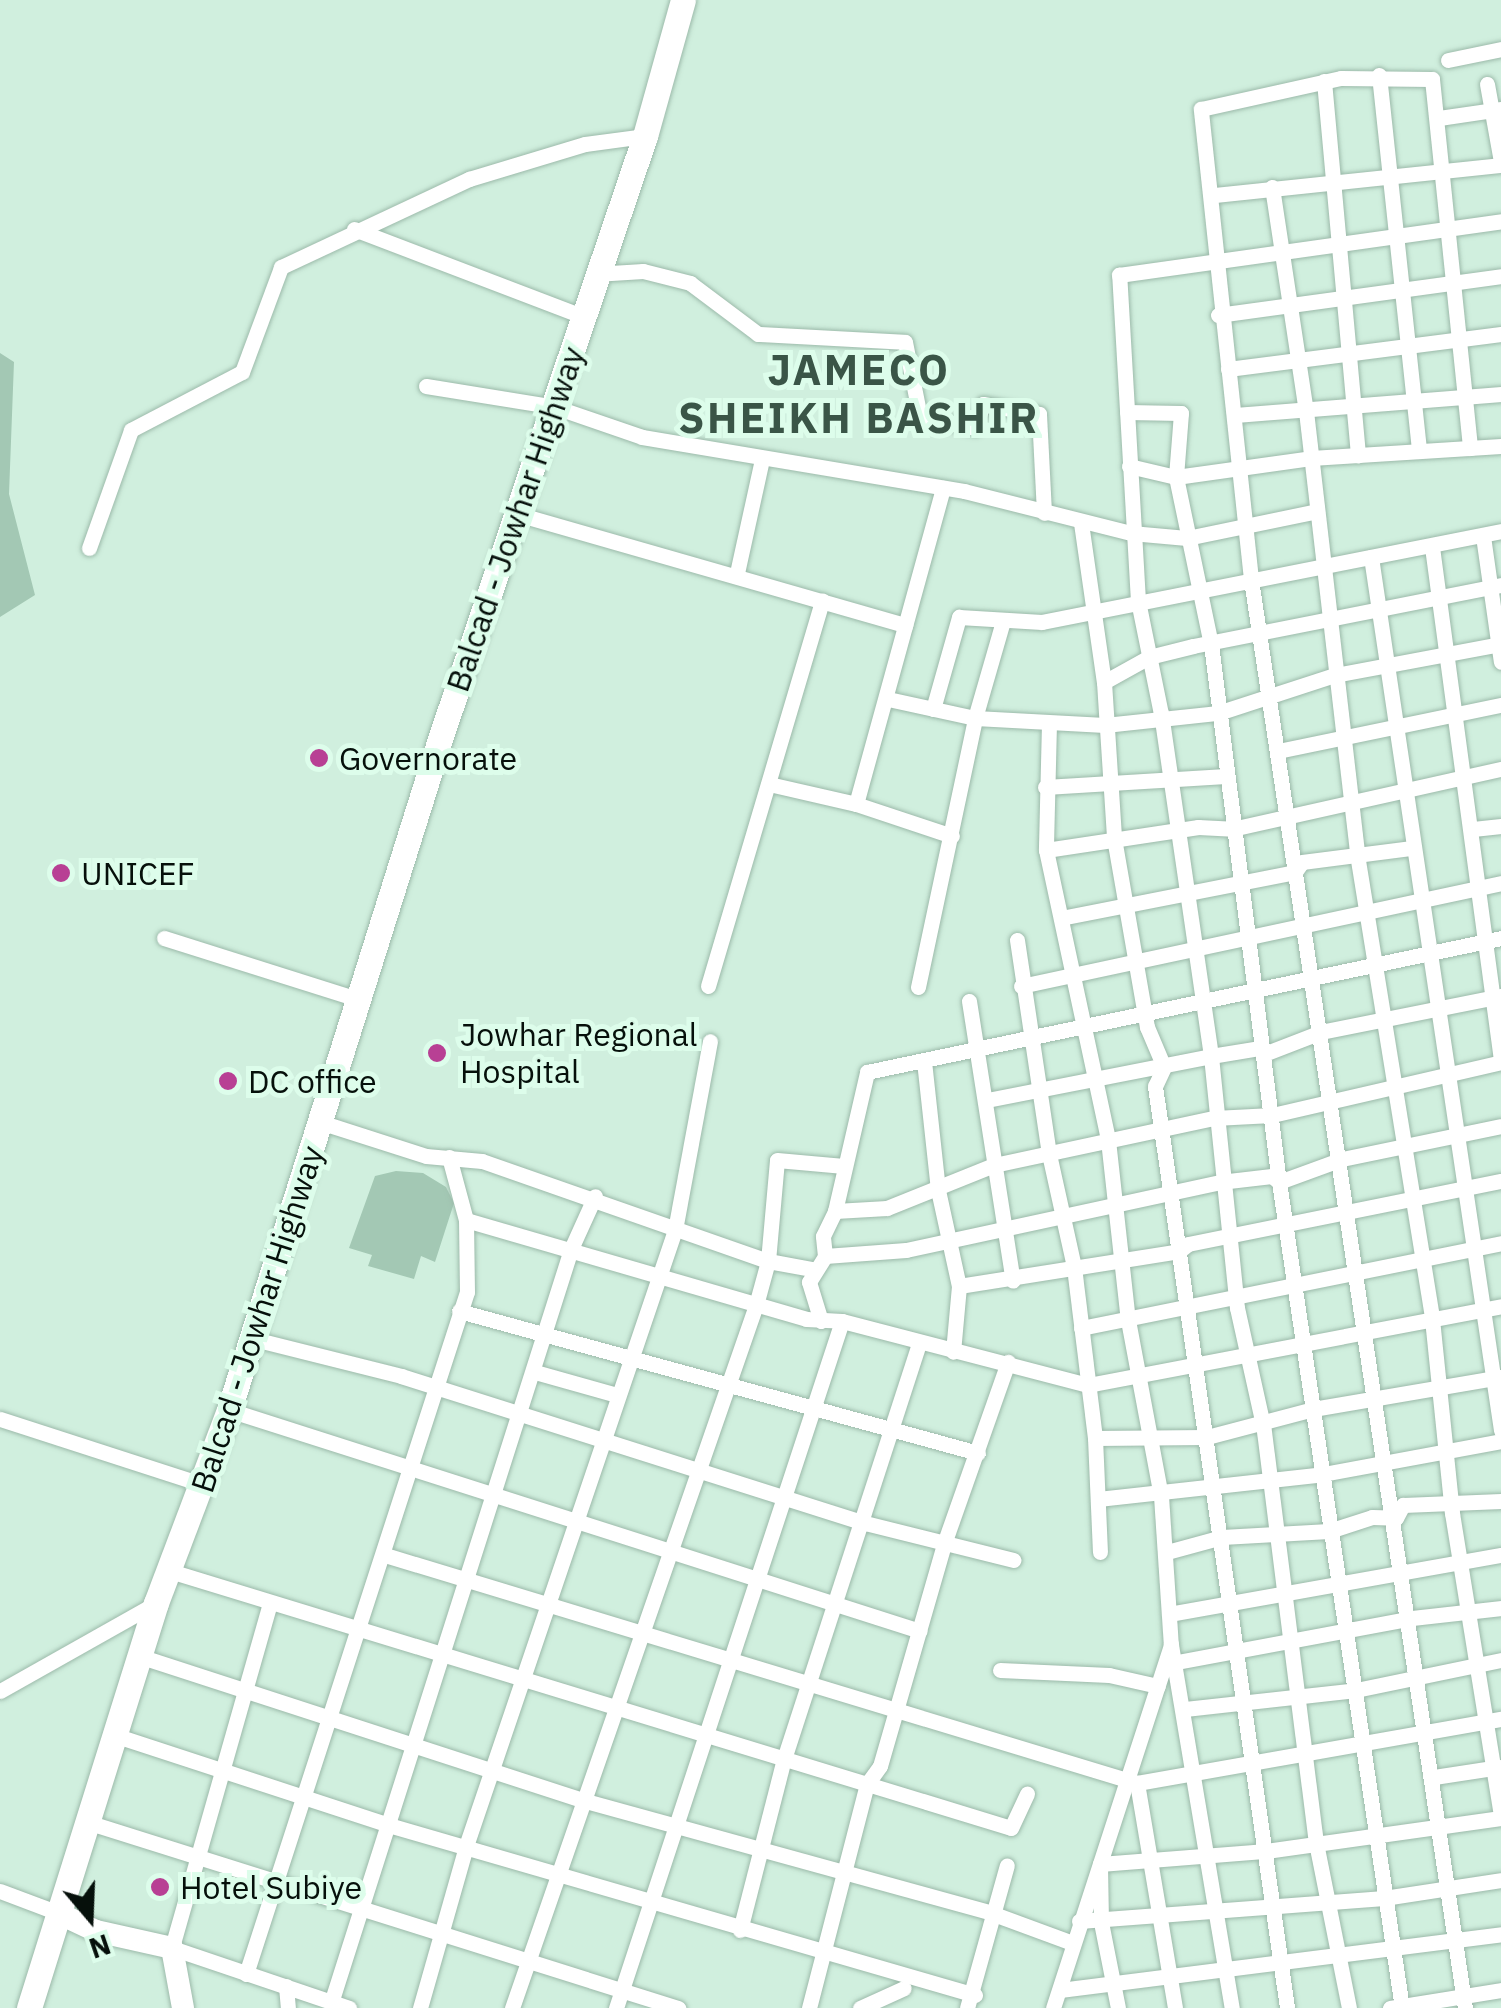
<!DOCTYPE html>
<html>
<head>
<meta charset="utf-8">
<style>
	body { margin:0 }
	#map { position:relative; width:1501px; height:2008px; overflow:hidden; background:#d0efde; font-family:"IBM Plex Sans",sans-serif }
	div>[style] { position:absolute }
	[style*='--x'] { left:calc(var(--x)*1px); top:calc(var(--y)*1px); width:calc(var(--w)*1px); rotate:calc(var(--a)*1deg) }
	.green>* { inset:0; background:#a3c8b4 }
	.roads { filter:drop-shadow(0 0 2px #9cbaaa) drop-shadow(0 0 2px #9cbaaa) }
	.street>* { height:15px; margin:-7.5px; padding:0 7.5px; transform-origin:7.5px; border-radius:7.5px; background:#fff }
	.secondary>* { height:22px; margin:-11px; padding:0 11px; transform-origin:11px; border-radius:11px; background:#fff }
	.primary>* { height:25px; margin:-12.5px; padding:0 12.5px; transform-origin:12.5px; border-radius:12.5px; background:#fff }
	.dots>* { width:28px; height:28px; translate:-50% -50%; box-sizing:border-box; border:5px solid #ddfdeb; border-radius:50% }
	span { translate:-50% -50%; white-space:nowrap; text-align:center; line-height:1.15; -webkit-text-stroke:10px #ddfdeb; paint-order:stroke }
	.street-label { font-size:32px; color:#06100b }
	.poi-label { font-size:32px; color:#06100b }
	.left { translate:0 -50%; text-align:left }
	.district-label { font-size:42px; color:#3a5547; font-weight:700; letter-spacing:2.5px }
	.north { position:absolute; left:40px; top:1868px; width:100px; height:100px; -webkit-text-stroke:8px #ddfdeb; paint-order:stroke; rotate:161deg; font-size:28px; font-weight:700; line-height:40px; text-align:center; color:#06100b }
	.north::after { content:''; display:block; margin:auto; width:35px; height:45px; background:#06100b; clip-path:polygon(50% 0,100% 100%,50% 72%,0 100%) }
</style>
</head>
<body>
<div id="map">
	<div class="green">
		<div style="clip-path:polygon(0 353px,14px 362px,9px 494px,35px 595px,0 617px)"></div>
		<div style="clip-path:polygon(396px 1171px,423px 1173px,446px 1187px,454px 1203px,435px 1262px,421px 1256px,414px 1279px,368px 1266px,372px 1255px,349px 1248px,375px 1176px)"></div>
	</div>
	<div class="roads">
		<div class="street">
			<div style="--x:1448;--y:60;--w:54;--a:-11.7"></div>
			<div style="--x:1379;--y:75;--w:378;--a:83.9"></div>
			<div style="--x:1324;--y:81;--w:376;--a:84.8"></div>
			<div style="--x:1487;--y:84;--w:79;--a:79.8"></div>
			<div style="--x:1439;--y:118;--w:63;--a:-8.3"></div>
			<div style="--x:1272;--y:187;--w:227;--a:81.4"></div>
			<div style="--x:1306;--y:411;--w:446;--a:83.4"></div>
			<div style="--x:1357;--y:854;--w:471;--a:80.8"></div>
			<div style="--x:1432;--y:1319;--w:195;--a:84.1"></div>
			<div style="--x:1452;--y:1513;--w:308;--a:80.8"></div>
			<div style="--x:1215;--y:195;--w:288;--a:-6"></div>
			<div style="--x:354;--y:229;--w:244;--a:20.9"></div>
			<div style="--x:595;--y:274;--w:48;--a:-3.6"></div>
			<div style="--x:643;--y:271;--w:49;--a:14.3"></div>
			<div style="--x:690;--y:283;--w:85;--a:36.9"></div>
			<div style="--x:758;--y:334;--w:147;--a:3.1"></div>
			<div style="--x:905;--y:342;--w:76;--a:78.7"></div>
			<div style="--x:920;--y:417;--w:56;--a:11.3"></div>
			<div style="--x:975;--y:428;--w:25;--a:-72"></div>
			<div style="--x:983;--y:404;--w:57;--a:10.1"></div>
			<div style="--x:1039;--y:414;--w:99;--a:87.1"></div>
			<div style="--x:1218;--y:315;--w:286;--a:-7.8"></div>
			<div style="--x:1228;--y:369;--w:275;--a:-7.3"></div>
			<div style="--x:426;--y:386;--w:131;--a:9.2"></div>
			<div style="--x:555;--y:407;--w:92;--a:19"></div>
			<div style="--x:642;--y:437;--w:326;--a:9.5"></div>
			<div style="--x:964;--y:491;--w:172;--a:14.1"></div>
			<div style="--x:1131;--y:533;--w:56;--a:5.1"></div>
			<div style="--x:1187;--y:538;--w:129;--a:-11.7"></div>
			<div style="--x:1127;--y:412;--w:54;--a:1.1"></div>
			<div style="--x:1181;--y:413;--w:64;--a:94.5"></div>
			<div style="--x:1176;--y:477;--w:171;--a:78.2"></div>
			<div style="--x:1211;--y:644;--w:542;--a:82.8"></div>
			<div style="--x:1279;--y:1182;--w:835;--a:81.53"></div>
			<div style="--x:1235;--y:415;--w:267;--a:-4.5"></div>
			<div style="--x:1129;--y:466;--w:48;--a:13.2"></div>
			<div style="--x:1176;--y:477;--w:136;--a:-8"></div>
			<div style="--x:1311;--y:458;--w:190;--a:-3.6"></div>
			<div style="--x:514;--y:513;--w:407;--a:16"></div>
			<div style="--x:1081;--y:523;--w:161;--a:81.8"></div>
			<div style="--x:1104;--y:682;--w:156;--a:86.3"></div>
			<div style="--x:1114;--y:838;--w:192;--a:80.1"></div>
			<div style="--x:1147;--y:1027;--w:43;--a:67"></div>
			<div style="--x:1164;--y:1067;--w:21;--a:115"></div>
			<div style="--x:1155;--y:1086;--w:931;--a:81.85"></div>
			<div style="--x:1483;--y:536;--w:127;--a:81.9"></div>
			<div style="--x:1432;--y:547;--w:518;--a:82.34"></div>
			<div style="--x:89;--y:548;--w:125;--a:-70.4"></div>
			<div style="--x:131;--y:430;--w:125;--a:-27.6"></div>
			<div style="--x:242;--y:372;--w:112;--a:-69.6"></div>
			<div style="--x:281;--y:267;--w:208;--a:-25.1"></div>
			<div style="--x:469;--y:179;--w:121;--a:-16.8"></div>
			<div style="--x:585;--y:144;--w:61;--a:-7.6"></div>
			<div style="--x:1371;--y:557;--w:883;--a:81.53"></div>
			<div style="--x:737;--y:573;--w:117;--a:-77.6"></div>
			<div style="--x:1104;--y:682;--w:51;--a:-29.1"></div>
			<div style="--x:1149;--y:657;--w:45;--a:-14"></div>
			<div style="--x:1193;--y:646;--w:314;--a:-11.2"></div>
			<div style="--x:888;--y:699;--w:89;--a:12.3"></div>
			<div style="--x:975;--y:718;--w:130;--a:3.1"></div>
			<div style="--x:1105;--y:725;--w:114;--a:-6.1"></div>
			<div style="--x:1218;--y:713;--w:123;--a:-18"></div>
			<div style="--x:1335;--y:675;--w:169;--a:-10.6"></div>
			<div style="--x:933;--y:709;--w:96;--a:-74.2"></div>
			<div style="--x:959;--y:617;--w:83;--a:3.4"></div>
			<div style="--x:1042;--y:622;--w:468;--a:-11.2"></div>
			<div style="--x:1049;--y:723;--w:127;--a:91.4"></div>
			<div style="--x:1046;--y:850;--w:297;--a:77.9"></div>
			<div style="--x:1108;--y:1140;--w:181;--a:83.7"></div>
			<div style="--x:1128;--y:1320;--w:179;--a:79.4"></div>
			<div style="--x:1161;--y:1496;--w:149;--a:86.2"></div>
			<div style="--x:1171;--y:1645;--w:368;--a:80.5"></div>
			<div style="--x:1278;--y:751;--w:228;--a:-11.7"></div>
			<div style="--x:769;--y:784;--w:89;--a:12.9"></div>
			<div style="--x:856;--y:804;--w:328;--a:-74.6"></div>
			<div style="--x:1045;--y:787;--w:181;--a:-3.5"></div>
			<div style="--x:856;--y:804;--w:101;--a:18.4"></div>
			<div style="--x:1473;--y:829;--w:28;--a:-6"></div>
			<div style="--x:1046;--y:850;--w:154;--a:-8.6"></div>
			<div style="--x:1198;--y:827;--w:34;--a:3"></div>
			<div style="--x:1232;--y:829;--w:276;--a:-12.6"></div>
			<div style="--x:1066;--y:917;--w:233;--a:-11.1"></div>
			<div style="--x:1295;--y:872;--w:12;--a:-55"></div>
			<div style="--x:1302;--y:862;--w:111;--a:-7.3"></div>
			<div style="--x:164;--y:938;--w:203;--a:17.5"></div>
			<div style="--x:1017;--y:940;--w:216;--a:81.5"></div>
			<div style="--x:1049;--y:1154;--w:116;--a:77.5"></div>
			<div style="--x:1074;--y:1267;--w:172;--a:83"></div>
			<div style="--x:1095;--y:1438;--w:114;--a:87.5"></div>
			<div style="--x:708;--y:986;--w:402;--a:-73.5"></div>
			<div style="--x:1021;--y:986;--w:491;--a:-12.1"></div>
			<div style="--x:918;--y:987;--w:275;--a:-78"></div>
			<div style="--x:975;--y:718;--w:101;--a:-73.9"></div>
			<div style="--x:969;--y:1001;--w:283;--a:81.1"></div>
			<div style="--x:924;--y:1061;--w:130;--a:83.8"></div>
			<div style="--x:938;--y:1190;--w:98;--a:77.7"></div>
			<div style="--x:959;--y:1286;--w:66;--a:95.2"></div>
			<div style="--x:987;--y:1100;--w:228;--a:-11.1"></div>
			<div style="--x:1211;--y:1056;--w:50;--a:-9.3"></div>
			<div style="--x:1260;--y:1048;--w:7;--a:56"></div>
			<div style="--x:1264;--y:1054;--w:61;--a:-21.1"></div>
			<div style="--x:1321;--y:1032;--w:184;--a:-11.3"></div>
			<div style="--x:320;--y:1122;--w:111;--a:17.8"></div>
			<div style="--x:426;--y:1156;--w:56;--a:5.1"></div>
			<div style="--x:482;--y:1161;--w:303;--a:19.3"></div>
			<div style="--x:768;--y:1261;--w:45;--a:10.3"></div>
			<div style="--x:449;--y:1157;--w:65;--a:74.9"></div>
			<div style="--x:466;--y:1220;--w:354;--a:16.2"></div>
			<div style="--x:806;--y:1319;--w:36;--a:3"></div>
			<div style="--x:842;--y:1321;--w:254;--a:14.6"></div>
			<div style="--x:1088;--y:1385;--w:420;--a:-10.8"></div>
			<div style="--x:835;--y:1211;--w:52;--a:-3.3"></div>
			<div style="--x:887;--y:1208;--w:115;--a:-21.9"></div>
			<div style="--x:994;--y:1165;--w:225;--a:-12.1"></div>
			<div style="--x:1214;--y:1118;--w:58;--a:-3"></div>
			<div style="--x:1272;--y:1115;--w:235;--a:-13"></div>
			<div style="--x:825;--y:1256;--w:81;--a:-4.2"></div>
			<div style="--x:906;--y:1250;--w:321;--a:-12.2"></div>
			<div style="--x:1220;--y:1182;--w:52;--a:-6.6"></div>
			<div style="--x:1272;--y:1176;--w:9;--a:41"></div>
			<div style="--x:1279;--y:1182;--w:67;--a:-20.1"></div>
			<div style="--x:1342;--y:1159;--w:162;--a:-11.7"></div>
			<div style="--x:959;--y:1286;--w:223;--a:-9"></div>
			<div style="--x:1179;--y:1251;--w:11;--a:-38"></div>
			<div style="--x:1188;--y:1244;--w:319;--a:-11.4"></div>
			<div style="--x:459;--y:1311;--w:538;--a:15.3"></div>
			<div style="--x:821;--y:1321;--w:41;--a:-107.1"></div>
			<div style="--x:809;--y:1282;--w:31;--a:-58"></div>
			<div style="--x:825;--y:1256;--w:20;--a:-96"></div>
			<div style="--x:823;--y:1236;--w:28;--a:-64"></div>
			<div style="--x:835;--y:1211;--w:143;--a:-77"></div>
			<div style="--x:867;--y:1072;--w:648;--a:-11.93"></div>
			<div style="--x:1081;--y:1328;--w:429;--a:-11.4"></div>
			<div style="--x:250;--y:1338;--w:156;--a:14.1"></div>
			<div style="--x:401;--y:1376;--w:487;--a:17.6"></div>
			<div style="--x:865;--y:1523;--w:153;--a:14"></div>
			<div style="--x:535;--y:1372;--w:85;--a:15.7"></div>
			<div style="--x:229;--y:1410;--w:725;--a:17.74"></div>
			<div style="--x:0;--y:1419;--w:214;--a:17.9"></div>
			<div style="--x:1095;--y:1438;--w:112;--a:-0.5"></div>
			<div style="--x:1207;--y:1437;--w:110;--a:-14.8"></div>
			<div style="--x:1313;--y:1409;--w:191;--a:-9.7"></div>
			<div style="--x:1098;--y:1499;--w:226;--a:-6.3"></div>
			<div style="--x:1323;--y:1474;--w:181;--a:-10.5"></div>
			<div style="--x:1167;--y:1552;--w:57;--a:-15.3"></div>
			<div style="--x:1222;--y:1537;--w:107;--a:-3.2"></div>
			<div style="--x:1329;--y:1531;--w:45;--a:-18"></div>
			<div style="--x:1372;--y:1517;--w:24;--a:2"></div>
			<div style="--x:1396;--y:1518;--w:15;--a:-62"></div>
			<div style="--x:1403;--y:1505;--w:98;--a:-2.3"></div>
			<div style="--x:385;--y:1555;--w:786;--a:16.87"></div>
			<div style="--x:1137;--y:1783;--w:370;--a:-10"></div>
			<div style="--x:170;--y:1571;--w:879;--a:16.99"></div>
			<div style="--x:1011;--y:1828;--w:38;--a:-65"></div>
			<div style="--x:270;--y:1603;--w:359;--a:105.9"></div>
			<div style="--x:172;--y:1948;--w:187;--a:18.7"></div>
			<div style="--x:1169;--y:1614;--w:337;--a:-10.1"></div>
			<div style="--x:139;--y:1656;--w:466;--a:18"></div>
			<div style="--x:582;--y:1800;--w:424;--a:15.4"></div>
			<div style="--x:991;--y:1913;--w:84;--a:20.2"></div>
			<div style="--x:1177;--y:1662;--w:239;--a:-10.6"></div>
			<div style="--x:1412;--y:1618;--w:90;--a:-6.4"></div>
			<div style="--x:1000;--y:1670;--w:109;--a:2.6"></div>
			<div style="--x:1109;--y:1675;--w:50;--a:12.7"></div>
			<div style="--x:0;--y:1691;--w:179;--a:-29.4"></div>
			<div style="--x:1185;--y:1709;--w:172;--a:-6.3"></div>
			<div style="--x:1356;--y:1690;--w:148;--a:-11.7"></div>
			<div style="--x:114;--y:1735;--w:293;--a:18.1"></div>
			<div style="--x:392;--y:1826;--w:607;--a:16.17"></div>
			<div style="--x:1434;--y:1777;--w:66;--a:-8.7"></div>
			<div style="--x:1137;--y:1783;--w:228;--a:80.4"></div>
			<div style="--x:87;--y:1822;--w:620;--a:17.47"></div>
			<div style="--x:0;--y:1891;--w:60;--a:20.6"></div>
			<div style="--x:1079;--y:1921;--w:306;--a:-4.3"></div>
			<div style="--x:1384;--y:1898;--w:118;--a:-8.7"></div>
			<div style="--x:740;--y:1930;--w:173;--a:-75.6"></div>
			<div style="--x:783;--y:1762;--w:441;--a:-72"></div>
			<div style="--x:246;--y:1974;--w:717;--a:-72.05"></div>
			<div style="--x:467;--y:1292;--w:72;--a:-90.8"></div>
			<div style="--x:286;--y:1986;--w:22;--a:85"></div>
			<div style="--x:1060;--y:1990;--w:445;--a:-7.2"></div>
			<div style="--x:331;--y:2003;--w:791;--a:-72.34"></div>
			<div style="--x:571;--y:1249;--w:58;--a:-65.6"></div>
			<div style="--x:420;--y:2008;--w:168;--a:-74.1"></div>
			<div style="--x:466;--y:1846;--w:650;--a:-71.26"></div>
			<div style="--x:675;--y:1230;--w:192;--a:-79.5"></div>
			<div style="--x:512;--y:2008;--w:744;--a:-70.86"></div>
			<div style="--x:756;--y:1305;--w:46;--a:-74.7"></div>
			<div style="--x:768;--y:1261;--w:101;--a:-84.9"></div>
			<div style="--x:777;--y:1160;--w:67;--a:5.1"></div>
			<div style="--x:616;--y:2008;--w:723;--a:-71.79"></div>
			<div style="--x:809;--y:2008;--w:231;--a:-75.5"></div>
			<div style="--x:867;--y:1784;--w:22;--a:-54"></div>
			<div style="--x:880;--y:1766;--w:234;--a:-73.9"></div>
			<div style="--x:945;--y:1541;--w:190;--a:-70.6"></div>
			<div style="--x:860;--y:2008;--w:48;--a:-24.4"></div>
			<div style="--x:967;--y:2008;--w:148;--a:-74.4"></div>
			<div style="--x:1053;--y:2008;--w:382;--a:-72"></div>
			<div style="--x:1118;--y:2008;--w:88;--a:-101.2"></div>
			<div style="--x:1101;--y:1922;--w:58;--a:-91"></div>
			<div style="--x:1100;--y:1864;--w:167;--a:-4.5"></div>
			<div style="--x:1266;--y:1851;--w:237;--a:-8"></div>
			<div style="--x:1349;--y:2008;--w:168;--a:-101.3"></div>
			<div style="--x:1316;--y:1843;--w:421;--a:-97.2"></div>
			<div style="--x:1263;--y:1425;--w:120;--a:-102.5"></div>
			<div style="--x:1237;--y:1308;--w:253;--a:-95.9"></div>
			<div style="--x:1211;--y:1056;--w:346;--a:-98.3"></div>
			<div style="--x:1161;--y:714;--w:115;--a:-101.5"></div>
			<div style="--x:1138;--y:601;--w:327;--a:-93.3"></div>
			<div style="--x:1119;--y:275;--w:386;--a:-8"></div>
			<div style="--x:1390;--y:2008;--w:112;--a:-9.2"></div>
			<div style="--x:1465;--y:2008;--w:1445;--a:-98.52"></div>
			<div style="--x:1251;--y:579;--w:473;--a:-96.1"></div>
			<div style="--x:1201;--y:109;--w:143;--a:-12.5"></div>
			<div style="--x:1341;--y:78;--w:91;--a:0.6"></div>
			<div style="--x:1432;--y:79;--w:371;--a:84.1"></div>
		</div>
		<div class="secondary">
			<div style="--x:56;--y:1912;--w:44;--a:25.4"></div>
			<div style="--x:96;--y:1931;--w:78;--a:12.6"></div>
			<div style="--x:172;--y:1948;--w:61;--a:79.6"></div>
		</div>
		<div class="primary">
			<div style="--x:29;--y:2008;--w:424;--a:-72.6"></div>
			<div style="--x:156;--y:1603;--w:206;--a:-69.3"></div>
			<div style="--x:229;--y:1410;--w:707;--a:-72.54"></div>
			<div style="--x:441;--y:736;--w:634;--a:-71.22"></div>
			<div style="--x:645;--y:136;--w:141;--a:-74.4"></div>
		</div>
	</div>
	<div class="dots">
		<div style="left:319px;top:758px;background:#b84094"></div>
		<div style="left:61px;top:873px;background:#b84094"></div>
		<div style="left:437px;top:1053px;background:#b84094"></div>
		<div style="left:228px;top:1081px;background:#b84094"></div>
		<div style="left:160px;top:1887px;background:#b84094"></div>
	</div>
	<div class="street-label">
		<span style="left:515px;top:519px;rotate:-71deg">Balcad - Jowhar Highway</span>
		<span style="left:257px;top:1319px;rotate:-72deg">Balcad - Jowhar Highway</span>
	</div>
	<div class="poi-label">
		<span class="left" style="left:339px;top:758px">Governorate</span>
		<span class="left" style="left:81px;top:873px">UNICEF</span>
		<span class="left" style="left:460px;top:1053px">Jowhar Regional<br>Hospital</span>
		<span class="left" style="left:248px;top:1081px">DC office</span>
		<span class="left" style="left:180px;top:1887px">Hotel Subiye</span>
	</div>
	<div class="district-label">
		<span style="left:859px;top:394px">JAMECO<br>SHEIKH BASHIR</span>
	</div>
	<div class="north">N</div>
</div>
</body>
</html>
